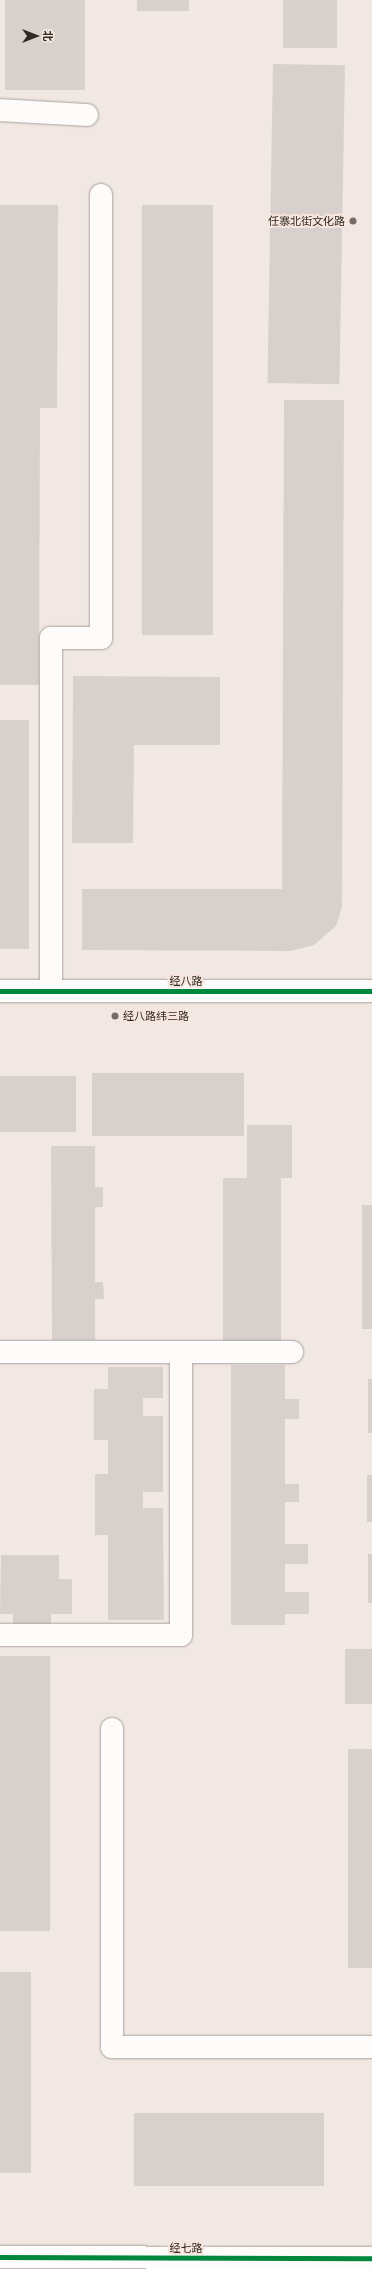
<!DOCTYPE html>
<html>
<head>
<meta charset="utf-8">
<style>
	body { margin:0 }
	#map { position:relative; width:372px; height:2269px; overflow:hidden; background:#f1e8e3; font-family:"DM Sans","Noto Sans SC",sans-serif }
	div>[style] { position:absolute }
	[style*='--x'] { left:calc(var(--x)*1px); top:calc(var(--y)*1px); width:calc(var(--w)*1px); rotate:calc(var(--a)*1deg) }
	.building>* { inset:0; background:#d7d0cc; transform-origin:0 0 }
	.roads { filter:drop-shadow(0 0 1px #aaa29e) drop-shadow(0 0 1px #aaa29e) }
	.minor>* { height:22px; margin:-11px; padding:0 11px; transform-origin:11px; border-radius:11px; background:#fdfcfb }
	.cycleway>* { height:5px; margin:-2.5px; padding:0 2.5px; transform-origin:2.5px; border-radius:2.5px; background:#00873e }
	.dots>* { width:11px; height:11px; translate:-50% -50%; box-sizing:border-box; border:2px solid #f7e6dd; border-radius:50% }
	span { translate:-50% -50%; white-space:nowrap; text-align:center; line-height:1.15; -webkit-text-stroke:4px #f7e6dd; paint-order:stroke }
	.poi-label { font-size:11px; color:#2f2925 }
	.right { translate:-100% -50%; text-align:right }
	.left { translate:0 -50%; text-align:left }
	.street-label { font-size:11px; color:#2f2925 }
	.north { position:absolute; left:16px; top:16px; width:40px; height:40px; -webkit-text-stroke:3px #f7e6dd; paint-order:stroke; rotate:90deg; font-size:11px; font-weight:700; line-height:16px; text-align:center; color:#2f2925 }
	.north::after { content:''; display:block; margin:auto; width:14px; height:18px; background:#2f2925; clip-path:polygon(50% 0,100% 100%,50% 72%,0 100%) }
</style>
</head>
<body>
<div id="map">
	<div class="building">
		<div style="left:5px;top:0;width:80px;height:90px"></div>
		<div style="left:137px;top:0;width:52px;height:11px"></div>
		<div style="left:283px;top:0;width:54px;height:48px"></div>
		<div style="left:273px;top:64px;width:72px;height:319px;rotate:1deg"></div>
		<div style="clip-path:polygon(0 205px,58px 205px,57px 408px,40px 408px,39px 685px,0 685px)"></div>
		<div style="left:142px;top:205px;width:71px;height:430px"></div>
		<div style="clip-path:polygon(284px 400px,344px 400px,342px 907px,336px 926px,314px 945px,290px 951px,82px 950px,82px 889px,282px 889px)"></div>
		<div style="clip-path:polygon(73px 676px,220px 677px,220px 745px,134px 745px,133px 843px,72px 843px)"></div>
		<div style="left:0;top:720px;width:29px;height:229px"></div>
		<div style="left:92px;top:1073px;width:152px;height:63px"></div>
		<div style="left:0;top:1076px;width:76px;height:56px"></div>
		<div style="clip-path:polygon(247px 1125px,292px 1125px,292px 1178px,281px 1178px,281px 1342px,223px 1342px,223px 1178px,247px 1178px)"></div>
		<div style="clip-path:polygon(51px 1146px,95px 1146px,95px 1187px,103px 1187px,103px 1207px,95px 1207px,95px 1282px,103px 1282px,104px 1299px,95px 1299px,95px 1340px,52px 1340px)"></div>
		<div style="left:362px;top:1205px;width:10px;height:124px"></div>
		<div style="clip-path:polygon(231px 1365px,285px 1365px,285px 1399px,299px 1399px,299px 1419px,285px 1419px,285px 1484px,299px 1484px,299px 1502px,285px 1502px,285px 1544px,308px 1544px,308px 1564px,285px 1564px,285px 1592px,309px 1592px,309px 1614px,285px 1614px,285px 1625px,231px 1625px)"></div>
		<div style="clip-path:polygon(108px 1367px,163px 1367px,163px 1398px,143px 1398px,143px 1416px,163px 1416px,163px 1492px,143px 1492px,143px 1508px,163px 1508px,164px 1620px,108px 1620px,108px 1535px,95px 1535px,95px 1474px,108px 1474px,108px 1440px,94px 1440px,94px 1389px,108px 1389px)"></div>
		<div style="left:368px;top:1379px;width:4px;height:54px"></div>
		<div style="left:367px;top:1475px;width:5px;height:47px"></div>
		<div style="left:368px;top:1554px;width:4px;height:49px"></div>
		<div style="clip-path:polygon(1px 1555px,59px 1555px,59px 1579px,72px 1579px,72px 1614px,51px 1614px,51px 1627px,13px 1627px,13px 1614px,0 1614px)"></div>
		<div style="left:345px;top:1649px;width:27px;height:55px"></div>
		<div style="left:0;top:1656px;width:50px;height:275px"></div>
		<div style="left:348px;top:1749px;width:24px;height:219px"></div>
		<div style="left:31px;top:1972px;width:201px;height:31px;rotate:90deg"></div>
		<div style="left:324px;top:2113px;width:73px;height:190px;rotate:90deg"></div>
	</div>
	<div class="roads">
		<div class="minor">
			<div style="--x:0;--y:110;--w:87;--a:3.3"></div>
			<div style="--x:0;--y:991;--w:372;--a:0"></div>
			<div style="--x:51;--y:991;--w:353;--a:-90"></div>
			<div style="--x:51;--y:638;--w:50;--a:0"></div>
			<div style="--x:101;--y:638;--w:443;--a:-90"></div>
			<div style="--x:0;--y:1352;--w:292;--a:0"></div>
			<div style="--x:0;--y:1635;--w:181;--a:0"></div>
			<div style="--x:181;--y:1635;--w:283;--a:-90"></div>
			<div style="--x:112;--y:1729;--w:318;--a:90"></div>
			<div style="--x:112;--y:2047;--w:260;--a:0"></div>
			<div style="--x:0;--y:2257;--w:372;--a:0.2"></div>
		</div>
	</div>
	<div class="cycleway">
		<div style="--x:0;--y:991;--w:372;--a:0"></div>
		<div style="--x:0;--y:2257;--w:372;--a:0.2"></div>
	</div>
	<div class="dots">
		<div style="left:353px;top:221px;background:#736c68"></div>
		<div style="left:115px;top:1016px;background:#736c68"></div>
	</div>
	<div class="poi-label">
		<span class="right" style="left:345px;top:221px">任寨北街文化路</span>
		<span class="left" style="left:123px;top:1016px">经八路纬三路</span>
	</div>
	<div class="street-label">
		<span style="left:186px;top:981px">经八路</span>
		<span style="left:186px;top:2248px">经七路</span>
	</div>
	<div class="north">北</div>
</div>
</body>
</html>
